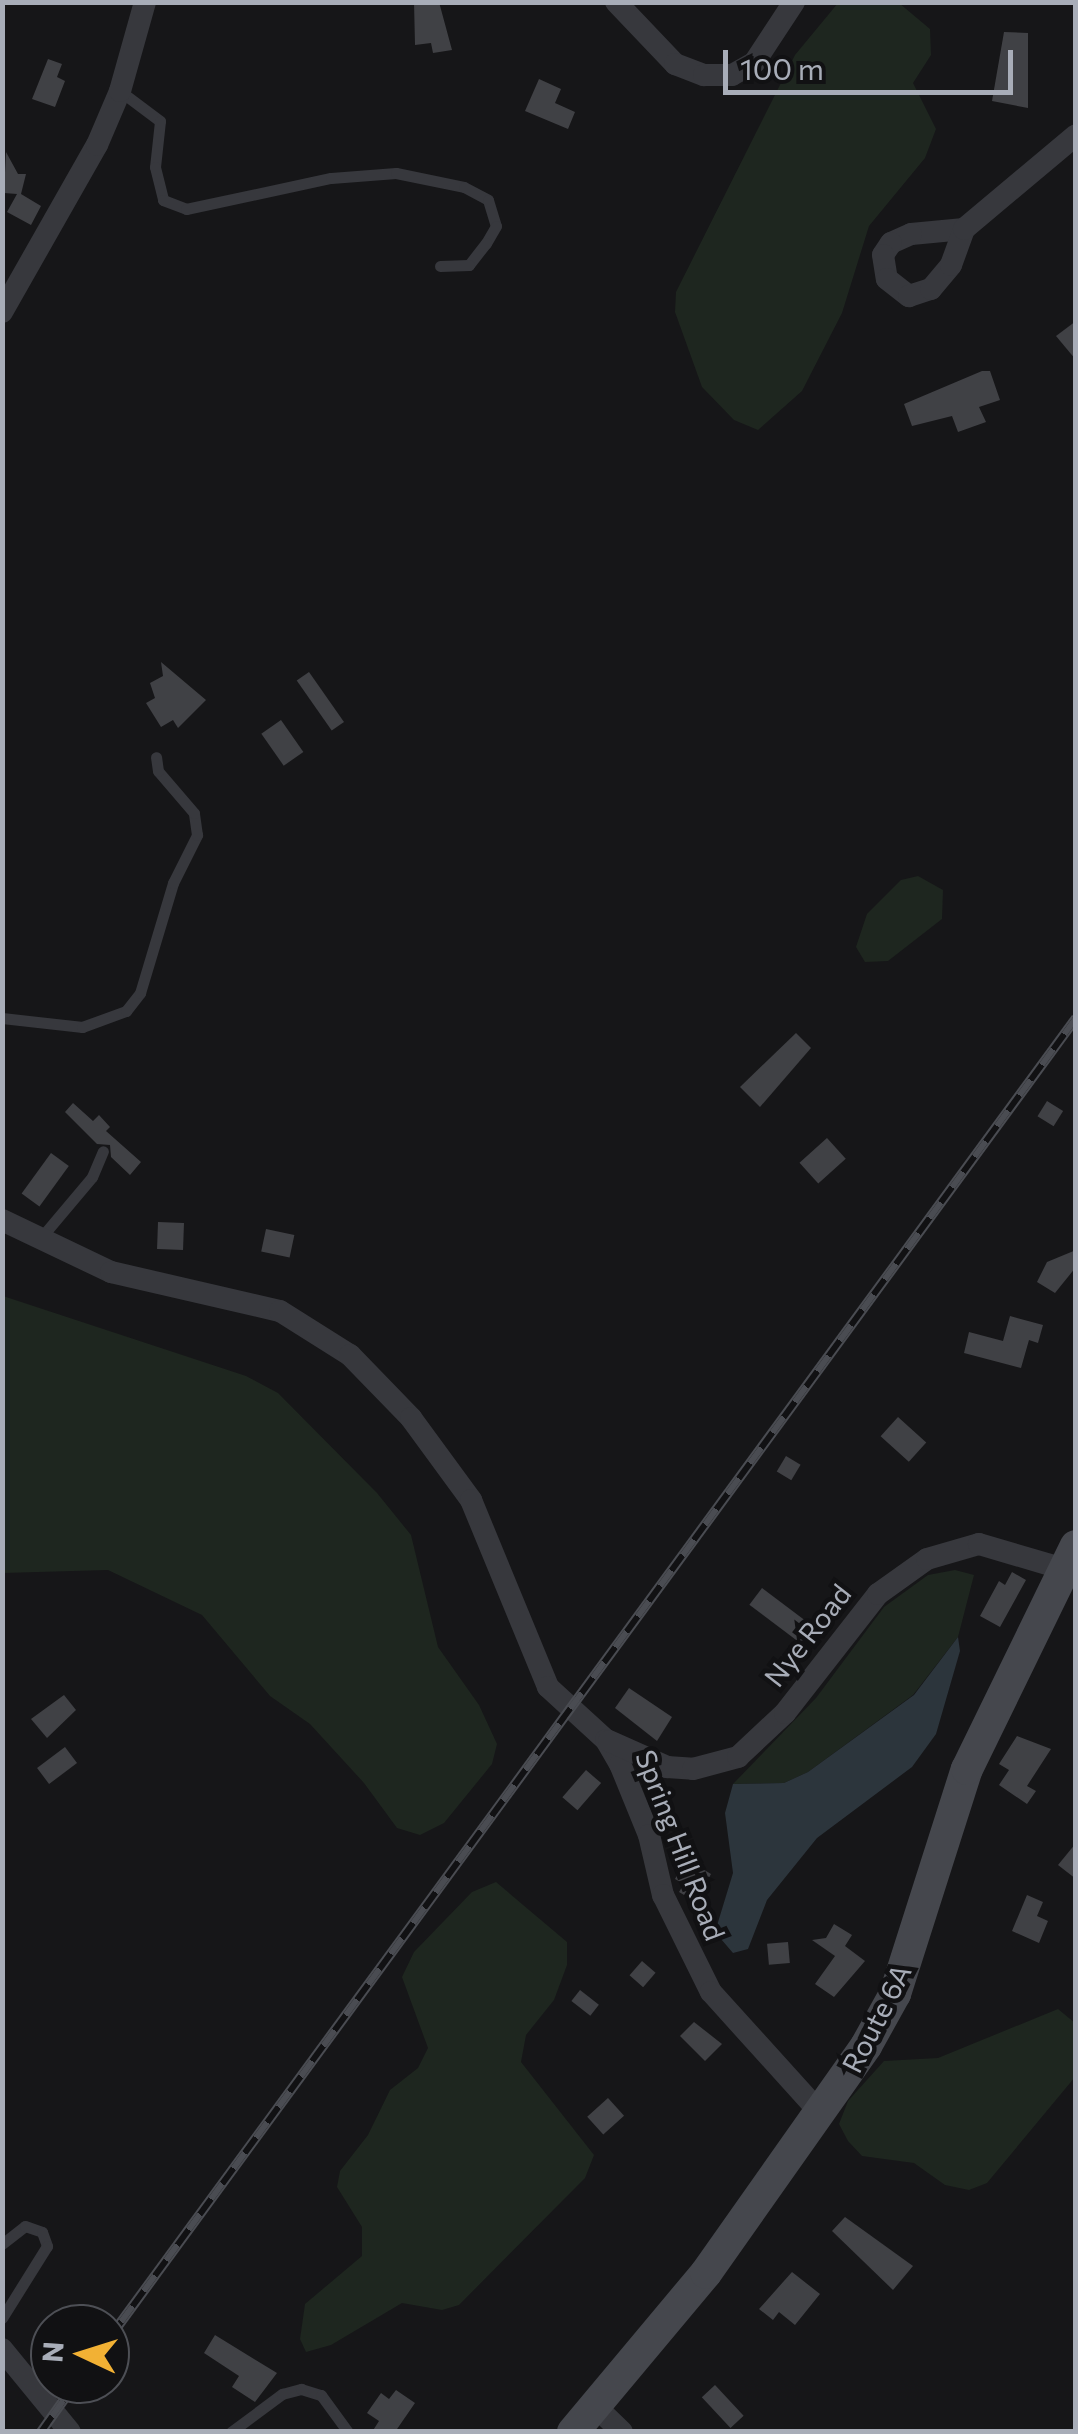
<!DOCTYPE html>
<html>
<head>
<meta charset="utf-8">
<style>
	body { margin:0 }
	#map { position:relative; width:1078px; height:2434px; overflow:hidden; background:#161618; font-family:Commissioner,sans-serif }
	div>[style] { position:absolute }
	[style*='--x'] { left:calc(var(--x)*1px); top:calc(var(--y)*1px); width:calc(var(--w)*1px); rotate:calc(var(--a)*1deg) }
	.green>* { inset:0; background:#1e261f }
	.water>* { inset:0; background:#2c353c }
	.building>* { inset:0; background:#404145; transform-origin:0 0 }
	.service>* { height:11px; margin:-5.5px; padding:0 5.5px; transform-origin:5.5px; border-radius:5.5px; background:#37383d }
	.minor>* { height:22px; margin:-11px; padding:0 11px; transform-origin:11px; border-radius:11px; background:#37383d }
	.secondary>* { height:32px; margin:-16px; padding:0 16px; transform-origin:16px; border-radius:16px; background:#45474d }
	.rail>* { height:10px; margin-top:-5px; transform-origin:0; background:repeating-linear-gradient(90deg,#111113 0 19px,#4a4c52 0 38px); box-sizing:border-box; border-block:2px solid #4a4c52 }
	span { translate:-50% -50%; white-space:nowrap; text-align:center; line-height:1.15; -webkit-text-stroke:9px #111113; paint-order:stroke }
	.street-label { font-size:28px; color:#a8adb8 }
	.frame { position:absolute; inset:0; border:5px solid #a8adb8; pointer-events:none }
	.north { position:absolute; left:30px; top:2304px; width:100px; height:100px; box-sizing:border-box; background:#111113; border:2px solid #4d4f55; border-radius:50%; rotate:274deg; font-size:28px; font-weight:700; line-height:40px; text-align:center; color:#a8adb8 }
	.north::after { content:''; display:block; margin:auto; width:35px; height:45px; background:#f2b134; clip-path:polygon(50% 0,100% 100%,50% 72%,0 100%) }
	.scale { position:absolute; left:723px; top:50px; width:290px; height:45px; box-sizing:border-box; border:5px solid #a8adb8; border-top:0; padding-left:12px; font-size:30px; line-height:35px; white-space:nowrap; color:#a8adb8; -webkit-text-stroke:8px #111113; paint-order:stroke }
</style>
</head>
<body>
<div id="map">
	<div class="green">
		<div style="clip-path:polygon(838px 3px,899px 3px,930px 29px,931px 55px,913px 83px,936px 129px,925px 158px,869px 226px,842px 313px,802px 391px,758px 430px,734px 420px,702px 387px,675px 312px,676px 292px,795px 55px)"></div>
		<div style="clip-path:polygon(918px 876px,943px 890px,942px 919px,888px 961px,865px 962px,856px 947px,867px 914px,901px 880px)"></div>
		<div style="clip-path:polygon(3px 1296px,246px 1376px,278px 1393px,377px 1493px,411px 1535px,438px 1647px,479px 1705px,497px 1744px,492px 1764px,444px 1823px,420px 1835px,397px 1828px,364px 1783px,310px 1724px,270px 1696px,202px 1615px,108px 1570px,3px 1573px)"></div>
		<div style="clip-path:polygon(955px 1570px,974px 1575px,958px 1637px,913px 1695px,808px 1772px,784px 1783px,733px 1784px,816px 1698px,884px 1607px,928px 1575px)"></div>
		<div style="clip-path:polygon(496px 1882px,567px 1942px,567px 1965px,554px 2000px,526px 2035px,521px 2062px,594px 2155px,585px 2178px,459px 2305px,442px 2310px,402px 2303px,331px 2345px,306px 2352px,300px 2339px,305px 2304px,362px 2256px,362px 2227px,337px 2187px,340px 2171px,368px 2135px,390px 2090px,418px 2068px,428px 2048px,402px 1977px,414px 1952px,472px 1892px)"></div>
		<div style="clip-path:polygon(1058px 2009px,1075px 2023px,1075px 2077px,987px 2183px,969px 2190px,945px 2185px,914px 2163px,862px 2156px,848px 2141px,839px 2124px,848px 2101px,884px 2061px,938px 2058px)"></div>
	</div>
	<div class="water">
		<div style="clip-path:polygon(958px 1637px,960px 1651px,936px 1734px,912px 1767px,817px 1838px,767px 1900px,748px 1949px,733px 1953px,715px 1932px,733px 1873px,725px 1813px,733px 1784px,784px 1783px,808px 1772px,914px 1695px)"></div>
	</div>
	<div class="building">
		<div style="clip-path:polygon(414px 2px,439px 2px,452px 50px,433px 53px,431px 43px,415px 45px)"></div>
		<div style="clip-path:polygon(1004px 32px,1028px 33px,1028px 108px,992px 101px)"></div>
		<div style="clip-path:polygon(48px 59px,62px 64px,57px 77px,65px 81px,55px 107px,32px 99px)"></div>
		<div style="clip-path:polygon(539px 79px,561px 89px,555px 103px,575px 112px,568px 129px,525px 111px)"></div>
		<div style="clip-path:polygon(6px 152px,18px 174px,26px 174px,21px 194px,41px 206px,31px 225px,7px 212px,17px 194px,4px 193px)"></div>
		<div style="clip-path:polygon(1076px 321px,1076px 360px,1056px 336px)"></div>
		<div style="clip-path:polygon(982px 371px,990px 371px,1000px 400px,979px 407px,986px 422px,958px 432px,952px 416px,912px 426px,904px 404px)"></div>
		<div style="clip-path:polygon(161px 662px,206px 700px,178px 728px,173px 720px,161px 727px,146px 703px,155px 698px,150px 683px,163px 676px)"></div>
		<div style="left:309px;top:672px;width:61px;height:15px;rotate:55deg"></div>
		<div style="left:281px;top:720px;width:39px;height:24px;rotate:55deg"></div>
		<div style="clip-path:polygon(796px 1033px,811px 1048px,760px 1107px,740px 1087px)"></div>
		<div style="left:1047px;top:1101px;width:19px;height:18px;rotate:32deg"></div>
		<div style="clip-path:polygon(73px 1103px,93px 1121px,99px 1115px,110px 1127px,106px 1131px,141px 1162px,130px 1175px,111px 1157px,110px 1145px,97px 1144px,65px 1112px)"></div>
		<div style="left:827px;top:1138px;width:28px;height:37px;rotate:48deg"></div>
		<div style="left:51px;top:1153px;width:22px;height:50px;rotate:36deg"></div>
		<div style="left:158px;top:1222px;width:26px;height:27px;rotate:2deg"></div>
		<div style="left:266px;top:1229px;width:29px;height:23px;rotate:12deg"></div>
		<div style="clip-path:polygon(1076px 1250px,1076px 1267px,1055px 1293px,1037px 1282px,1047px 1262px)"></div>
		<div style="clip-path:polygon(1010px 1316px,1043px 1325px,1038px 1343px,1029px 1340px,1021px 1368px,964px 1353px,969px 1332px,1003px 1341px)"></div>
		<div style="left:898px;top:1417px;width:38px;height:26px;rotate:42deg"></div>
		<div style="left:786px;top:1456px;width:17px;height:18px;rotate:31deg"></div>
		<div style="clip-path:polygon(1012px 1572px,1026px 1580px,1000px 1627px,980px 1616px,999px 1581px,1005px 1585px)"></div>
		<div style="left:762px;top:1588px;width:64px;height:21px;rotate:37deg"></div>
		<div style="clip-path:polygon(629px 1688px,672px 1717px,657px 1741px,615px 1708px)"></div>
		<div style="clip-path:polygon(64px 1695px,76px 1710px,47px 1738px,31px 1719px)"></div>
		<div style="clip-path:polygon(1017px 1736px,1051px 1749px,1027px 1786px,1036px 1791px,1027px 1804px,999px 1785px,1009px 1770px,999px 1764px)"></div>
		<div style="left:65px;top:1747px;width:20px;height:35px;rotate:53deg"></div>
		<div style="left:586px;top:1770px;width:20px;height:36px;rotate:41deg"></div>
		<div style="clip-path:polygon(1076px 1843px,1076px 1879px,1058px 1865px)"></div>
		<div style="clip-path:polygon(686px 1859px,711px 1874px,696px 1902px,679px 1892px,684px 1884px,675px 1879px)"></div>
		<div style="clip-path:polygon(1027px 1895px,1043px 1902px,1037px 1916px,1048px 1921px,1039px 1943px,1012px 1931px)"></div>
		<div style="clip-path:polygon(834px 1924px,852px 1935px,845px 1946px,865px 1961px,834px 1997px,815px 1984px,835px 1956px,812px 1940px,826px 1938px)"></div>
		<div style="left:788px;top:1942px;width:21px;height:21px;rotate:85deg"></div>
		<div style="left:642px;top:1961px;width:18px;height:19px;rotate:41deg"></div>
		<div style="left:580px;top:1990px;width:24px;height:14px;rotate:38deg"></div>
		<div style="clip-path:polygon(694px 2022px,722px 2044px,705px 2061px,680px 2036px)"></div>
		<div style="left:608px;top:2098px;width:24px;height:28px;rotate:48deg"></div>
		<div style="clip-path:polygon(845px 2217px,913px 2266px,893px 2290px,832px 2231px)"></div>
		<div style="clip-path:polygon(792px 2272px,820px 2294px,795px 2325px,779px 2312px,773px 2320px,759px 2309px)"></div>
		<div style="clip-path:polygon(215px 2335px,277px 2373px,255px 2402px,232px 2387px,239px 2376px,204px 2353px)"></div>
		<div style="left:715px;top:2385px;width:42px;height:18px;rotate:47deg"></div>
		<div style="clip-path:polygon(396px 2390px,415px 2403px,395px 2432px,372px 2432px,379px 2421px,367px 2413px,381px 2393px,389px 2399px)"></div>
	</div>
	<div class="service">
		<div style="--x:120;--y:91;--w:50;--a:36.9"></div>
		<div style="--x:160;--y:121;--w:46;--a:96.2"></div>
		<div style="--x:155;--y:167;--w:34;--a:76"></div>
		<div style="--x:163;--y:200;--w:25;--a:21"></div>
		<div style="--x:186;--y:209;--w:148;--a:-12.1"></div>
		<div style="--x:331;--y:178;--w:65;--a:-4.4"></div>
		<div style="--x:396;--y:173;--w:69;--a:11.6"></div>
		<div style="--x:464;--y:187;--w:27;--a:28"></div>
		<div style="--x:488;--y:200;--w:27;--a:73"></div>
		<div style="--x:496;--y:226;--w:20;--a:120"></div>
		<div style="--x:486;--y:243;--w:28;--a:128"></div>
		<div style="--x:469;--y:265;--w:29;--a:178"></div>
		<div style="--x:2;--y:1018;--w:81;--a:6.4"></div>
		<div style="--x:82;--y:1027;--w:47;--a:-20"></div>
		<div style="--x:126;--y:1011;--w:23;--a:-52"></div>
		<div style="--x:140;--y:993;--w:115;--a:-73.3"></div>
		<div style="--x:173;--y:883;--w:54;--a:-63.4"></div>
		<div style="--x:197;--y:835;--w:22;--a:-98"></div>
		<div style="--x:194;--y:813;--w:55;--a:-130.6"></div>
		<div style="--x:158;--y:771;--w:14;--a:-98"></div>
		<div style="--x:39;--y:1240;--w:82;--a:-49.9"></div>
		<div style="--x:92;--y:1177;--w:28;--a:-67"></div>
		<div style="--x:2;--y:2244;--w:29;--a:-38"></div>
		<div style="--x:25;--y:2226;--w:18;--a:19"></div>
		<div style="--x:42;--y:2232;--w:15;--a:70"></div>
		<div style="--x:47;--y:2246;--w:85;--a:122"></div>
		<div style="--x:231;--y:2432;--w:64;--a:-36.7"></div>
		<div style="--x:282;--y:2394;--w:20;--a:-15"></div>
		<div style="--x:301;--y:2389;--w:21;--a:17"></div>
		<div style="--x:321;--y:2395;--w:46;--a:53.9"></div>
	</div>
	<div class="minor">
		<div style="--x:616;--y:2;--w:86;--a:46.4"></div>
		<div style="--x:675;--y:64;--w:31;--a:21"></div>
		<div style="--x:704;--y:75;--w:28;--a:0"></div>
		<div style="--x:732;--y:75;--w:25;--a:-29"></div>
		<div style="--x:754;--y:63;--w:73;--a:-56.7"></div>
		<div style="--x:964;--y:229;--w:53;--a:174.6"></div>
		<div style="--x:911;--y:234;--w:22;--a:156"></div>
		<div style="--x:891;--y:243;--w:14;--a:124"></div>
		<div style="--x:883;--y:255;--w:24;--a:81"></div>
		<div style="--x:887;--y:279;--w:28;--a:38"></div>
		<div style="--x:909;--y:296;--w:23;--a:-18"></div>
		<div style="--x:931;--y:289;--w:31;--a:-50"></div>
		<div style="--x:951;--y:265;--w:38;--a:-70"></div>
		<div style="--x:964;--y:229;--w:146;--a:-40"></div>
		<div style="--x:2;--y:312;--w:192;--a:-60.4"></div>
		<div style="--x:97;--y:145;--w:59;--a:-66.9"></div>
		<div style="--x:120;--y:91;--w:92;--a:-74.3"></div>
		<div style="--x:2;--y:1220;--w:121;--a:25.5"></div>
		<div style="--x:111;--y:1272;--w:173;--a:13"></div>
		<div style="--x:280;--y:1311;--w:83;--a:32.2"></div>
		<div style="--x:350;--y:1355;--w:88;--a:45.9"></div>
		<div style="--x:411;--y:1418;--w:102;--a:53.8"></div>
		<div style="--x:471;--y:1500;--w:202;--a:67.6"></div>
		<div style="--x:548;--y:1687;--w:79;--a:42.4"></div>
		<div style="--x:606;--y:1740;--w:28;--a:60"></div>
		<div style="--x:620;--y:1764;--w:77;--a:67.8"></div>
		<div style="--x:649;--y:1835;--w:62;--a:76.9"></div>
		<div style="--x:663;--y:1895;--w:108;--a:63.7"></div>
		<div style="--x:711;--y:1992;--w:166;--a:47.9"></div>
		<div style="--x:609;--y:1741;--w:64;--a:24.1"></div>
		<div style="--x:667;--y:1767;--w:26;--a:4"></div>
		<div style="--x:693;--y:1769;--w:47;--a:-14.9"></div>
		<div style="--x:738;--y:1757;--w:64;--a:-43.1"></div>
		<div style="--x:785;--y:1713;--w:151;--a:-52"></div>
		<div style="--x:878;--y:1594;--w:60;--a:-35.5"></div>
		<div style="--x:927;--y:1559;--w:54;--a:-16.1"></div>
		<div style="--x:979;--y:1544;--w:89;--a:16.4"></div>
		<div style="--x:2;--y:2349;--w:107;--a:50.7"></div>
		<div style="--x:593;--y:2404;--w:40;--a:44"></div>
	</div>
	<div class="secondary">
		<div style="--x:573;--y:2432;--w:207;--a:-50.1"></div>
		<div style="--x:706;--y:2273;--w:278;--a:-54.8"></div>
		<div style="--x:866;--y:2046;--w:60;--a:-60.9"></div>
		<div style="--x:895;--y:1994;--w:236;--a:-72.3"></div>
		<div style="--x:967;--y:1769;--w:248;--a:-64"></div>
	</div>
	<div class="rail">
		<div style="--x:110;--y:2337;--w:1635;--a:-53.78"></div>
		<div style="--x:41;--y:2432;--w:59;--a:-54.7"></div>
	</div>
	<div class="street-label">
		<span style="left:807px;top:1635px;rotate:-52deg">Nye Road</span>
		<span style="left:681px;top:1845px;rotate:69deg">Spring Hill Road</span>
		<span style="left:876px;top:2018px;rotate:-63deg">Route 6A</span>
	</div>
	<div class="frame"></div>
	<div class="north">N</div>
	<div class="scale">100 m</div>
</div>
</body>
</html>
